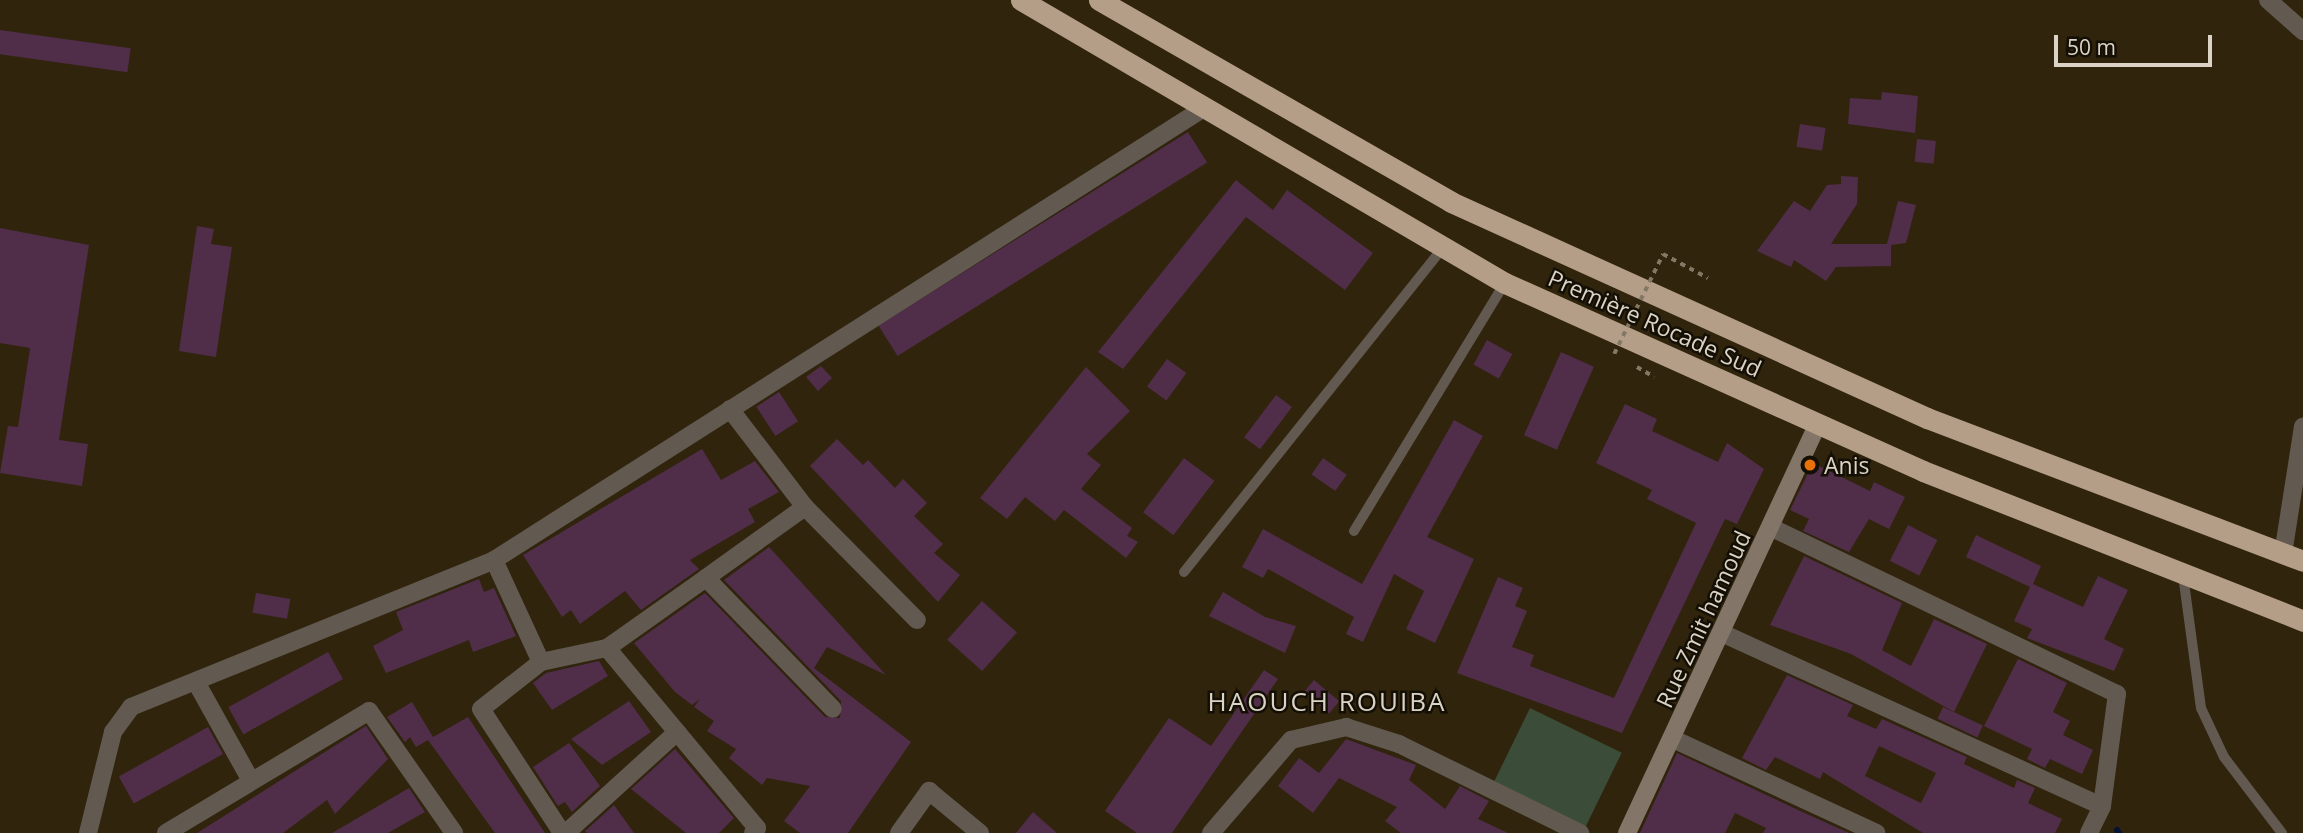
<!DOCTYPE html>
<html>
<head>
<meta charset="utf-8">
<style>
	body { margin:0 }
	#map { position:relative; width:2303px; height:833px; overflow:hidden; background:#30240d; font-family:"Open Sans",sans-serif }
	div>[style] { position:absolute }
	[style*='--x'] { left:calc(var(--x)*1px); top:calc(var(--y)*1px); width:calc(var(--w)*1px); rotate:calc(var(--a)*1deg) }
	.green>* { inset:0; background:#3b4d38; transform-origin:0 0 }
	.stream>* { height:6px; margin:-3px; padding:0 3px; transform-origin:3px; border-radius:3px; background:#061233 }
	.building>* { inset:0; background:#502d49; transform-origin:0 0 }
	.path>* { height:3.5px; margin-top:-1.75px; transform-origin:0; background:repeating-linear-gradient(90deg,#837866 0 5px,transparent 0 10px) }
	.lane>* { height:10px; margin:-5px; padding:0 5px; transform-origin:5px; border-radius:5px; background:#625950 }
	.street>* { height:18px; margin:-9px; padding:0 9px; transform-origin:9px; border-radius:9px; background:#625950 }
	.secondary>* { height:18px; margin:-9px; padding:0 9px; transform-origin:9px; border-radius:9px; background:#837567 }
	.highway>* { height:21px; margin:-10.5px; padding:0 10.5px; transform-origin:10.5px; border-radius:10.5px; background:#b59e88 }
	.path-bridge>* { height:3.5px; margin-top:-1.75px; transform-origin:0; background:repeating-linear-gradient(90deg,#837866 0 5px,transparent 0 10px) }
	.dots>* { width:19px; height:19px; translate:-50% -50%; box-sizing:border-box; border:4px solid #140f05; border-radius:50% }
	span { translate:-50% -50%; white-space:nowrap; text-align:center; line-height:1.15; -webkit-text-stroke:5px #140f05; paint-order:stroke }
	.street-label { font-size:23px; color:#dbd3c5 }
	.poi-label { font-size:23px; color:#dbd3c5 }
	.left { translate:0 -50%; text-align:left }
	.quarter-label { font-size:26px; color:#dbd3c5; letter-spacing:2px }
	.scale { position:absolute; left:2054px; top:35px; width:158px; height:32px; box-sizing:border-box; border:4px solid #dbd3c5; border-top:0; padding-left:9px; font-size:21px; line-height:24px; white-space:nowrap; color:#dbd3c5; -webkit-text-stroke:5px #140f05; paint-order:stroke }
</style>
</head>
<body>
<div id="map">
	<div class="green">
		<div style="left:1530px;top:708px;width:102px;height:84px;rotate:26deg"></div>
	</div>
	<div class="stream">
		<div style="--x:2117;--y:830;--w:4;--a:56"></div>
	</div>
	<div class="building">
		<div style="left:0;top:30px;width:132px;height:24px;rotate:8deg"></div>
		<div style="clip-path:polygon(1882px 92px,1918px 96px,1915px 133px,1848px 124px,1850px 98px,1881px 100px)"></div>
		<div style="left:1800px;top:124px;width:26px;height:23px;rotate:9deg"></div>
		<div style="left:1188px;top:132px;width:36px;height:365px;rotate:58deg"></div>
		<div style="left:1917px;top:139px;width:19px;height:23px;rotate:6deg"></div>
		<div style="clip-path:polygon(1841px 176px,1858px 177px,1857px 204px,1831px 244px,1887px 244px,1898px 201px,1916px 205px,1906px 243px,1891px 245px,1891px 266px,1836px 267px,1826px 281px,1794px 260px,1791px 267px,1757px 251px,1794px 201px,1810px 211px,1827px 185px,1841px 184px)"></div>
		<div style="clip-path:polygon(1236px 180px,1273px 210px,1287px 190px,1373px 253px,1345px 290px,1246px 217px,1123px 369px,1098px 352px)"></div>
		<div style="clip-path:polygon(197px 226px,214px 229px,211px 244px,232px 247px,216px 357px,179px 351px)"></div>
		<div style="clip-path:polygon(0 228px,89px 245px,59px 440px,88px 444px,82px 486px,0 473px,8px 426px,18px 427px,30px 348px,0 343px)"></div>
		<div style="left:1487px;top:340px;width:29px;height:28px;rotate:29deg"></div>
		<div style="left:1561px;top:352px;width:36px;height:91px;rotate:24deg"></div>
		<div style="left:1167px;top:359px;width:24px;height:34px;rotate:36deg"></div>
		<div style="clip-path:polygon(821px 366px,832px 378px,818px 391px,806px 377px)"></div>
		<div style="clip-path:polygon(1086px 367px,1130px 411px,1087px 454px,1101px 465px,1081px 489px,1132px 528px,1127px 536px,1138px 542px,1126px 558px,1064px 510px,1055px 521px,1025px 497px,1007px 519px,980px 498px)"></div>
		<div style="left:779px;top:392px;width:35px;height:27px;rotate:57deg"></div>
		<div style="left:1276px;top:395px;width:20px;height:53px;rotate:37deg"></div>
		<div style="clip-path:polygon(1625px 404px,1657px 419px,1652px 431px,1718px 462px,1727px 443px,1764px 469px,1737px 524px,1725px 519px,1622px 733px,1457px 673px,1498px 577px,1523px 588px,1515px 606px,1527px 611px,1512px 647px,1534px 655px,1530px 666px,1614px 698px,1696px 523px,1647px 499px,1652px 490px,1596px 463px)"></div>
		<div style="clip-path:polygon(1454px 420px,1483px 436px,1427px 537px,1474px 559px,1435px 643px,1406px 629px,1424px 591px,1394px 574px,1363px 642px,1346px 634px,1354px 617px,1268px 569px,1263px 578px,1242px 567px,1263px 529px,1362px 584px)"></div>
		<div style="clip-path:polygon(837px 439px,863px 465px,868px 460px,895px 488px,903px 479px,927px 503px,914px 516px,943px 544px,934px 553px,960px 575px,938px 602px,810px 466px)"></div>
		<div style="clip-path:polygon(702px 449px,721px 480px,755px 461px,779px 492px,748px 509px,755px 522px,690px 560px,699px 569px,641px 610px,625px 591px,580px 624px,571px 610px,562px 617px,523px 555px)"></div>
		<div style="left:1184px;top:458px;width:38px;height:68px;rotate:37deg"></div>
		<div style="left:1323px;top:458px;width:29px;height:20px;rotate:35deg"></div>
		<div style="clip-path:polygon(1813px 463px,1870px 491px,1874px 482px,1905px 497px,1889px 529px,1869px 519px,1849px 552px,1803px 531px,1809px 519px,1790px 510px)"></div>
		<div style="left:1908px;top:525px;width:33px;height:40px;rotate:27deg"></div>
		<div style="clip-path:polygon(1976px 535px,2041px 566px,2033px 584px,2083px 607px,2098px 576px,2128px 590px,2104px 639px,2124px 649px,2114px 671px,2027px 638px,2032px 629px,2014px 621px,2030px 587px,1966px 557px)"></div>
		<div style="clip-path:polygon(769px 547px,886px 675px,827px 647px,814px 668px,911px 742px,848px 833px,800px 833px,784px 821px,810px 786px,767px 778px,762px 785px,729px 758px,736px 749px,707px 731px,714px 721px,694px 707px,700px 699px,692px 705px,675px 692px,634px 643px,705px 593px,825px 717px,840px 718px,841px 701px,724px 580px)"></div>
		<div style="clip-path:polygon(1804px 556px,1902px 603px,1882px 650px,1911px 666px,1934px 619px,1987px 644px,1954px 712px,1851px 654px,1770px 625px)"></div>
		<div style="clip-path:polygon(479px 579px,484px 592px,494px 588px,516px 636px,473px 652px,469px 640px,386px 673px,373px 646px,403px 630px,396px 612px)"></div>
		<div style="clip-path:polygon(1223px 592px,1265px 617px,1296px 626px,1285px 653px,1209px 616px)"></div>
		<div style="left:256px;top:593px;width:35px;height:20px;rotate:10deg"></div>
		<div style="left:982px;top:601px;width:47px;height:52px;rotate:42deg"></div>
		<div style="left:328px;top:652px;width:31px;height:114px;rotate:61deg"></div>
		<div style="clip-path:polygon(2018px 659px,2067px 683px,2053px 712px,2070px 721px,2063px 735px,2093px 750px,2082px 774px,2050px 759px,2045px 768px,2027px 759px,2032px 749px,1984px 726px)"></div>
		<div style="clip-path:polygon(599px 661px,608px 676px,552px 710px,533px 683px,546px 673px)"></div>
		<div style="clip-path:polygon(1264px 670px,1278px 679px,1172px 833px,1137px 833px,1105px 811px,1169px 718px,1211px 746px)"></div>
		<div style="clip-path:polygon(evenodd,1787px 675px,1853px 705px,1847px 716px,1876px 729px,1882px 719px,1967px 757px,1964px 764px,2014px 788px,2017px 780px,2035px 788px,2028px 803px,2062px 819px,2055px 833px,1923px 833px,1823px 772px,1820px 779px,1775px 757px,1766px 770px,1742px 758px,1787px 675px,1879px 746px,1936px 773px,1921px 803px,1865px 776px,1879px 746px)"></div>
		<div style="left:1314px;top:680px;width:33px;height:16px;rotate:40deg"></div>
		<div style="clip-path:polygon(629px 701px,651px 732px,602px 765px,571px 739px)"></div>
		<div style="clip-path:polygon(412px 702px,433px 737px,468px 717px,545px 833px,495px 833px,428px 740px,416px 747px,410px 737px,405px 742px,387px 717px)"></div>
		<div style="left:1943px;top:707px;width:44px;height:13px;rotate:25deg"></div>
		<div style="clip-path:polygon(366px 726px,388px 759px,335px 814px,327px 800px,283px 833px,197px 833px)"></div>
		<div style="left:208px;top:727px;width:31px;height:102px;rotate:61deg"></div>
		<div style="clip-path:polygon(1346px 739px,1416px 765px,1409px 780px,1445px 809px,1460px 786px,1489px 801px,1478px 819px,1508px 833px,1401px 833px,1385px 821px,1397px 807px,1339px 778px,1313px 813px,1278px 786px,1299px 758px,1319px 773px)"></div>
		<div style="clip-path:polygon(569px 743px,600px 786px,572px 812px,565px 802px,558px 806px,533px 767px)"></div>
		<div style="clip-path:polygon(675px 749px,734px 818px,719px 833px,686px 833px,631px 789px)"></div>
		<div style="clip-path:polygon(1677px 753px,1798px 810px,1849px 833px,1763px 833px,1766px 828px,1735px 813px,1725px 833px,1640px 833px)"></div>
		<div style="clip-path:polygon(409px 788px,425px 812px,388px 833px,332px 833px)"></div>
		<div style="clip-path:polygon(614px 805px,634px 833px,587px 833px,585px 831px)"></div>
		<div style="clip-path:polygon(1033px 812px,1057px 833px,1016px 833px)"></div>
	</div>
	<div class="path">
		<div style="--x:1663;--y:254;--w:51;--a:28.1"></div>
		<div style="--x:1637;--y:367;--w:20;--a:30"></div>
	</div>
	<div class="lane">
		<div style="--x:1354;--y:531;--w:290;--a:-58.7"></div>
		<div style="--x:1184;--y:572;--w:416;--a:-51.4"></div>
		<div style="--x:2183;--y:575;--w:134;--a:82.3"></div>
		<div style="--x:2201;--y:708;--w:54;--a:64.9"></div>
		<div style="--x:2224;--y:757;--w:96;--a:52.7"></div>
	</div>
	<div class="street">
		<div style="--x:2268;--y:0;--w:47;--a:41.5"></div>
		<div style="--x:730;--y:409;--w:123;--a:52.6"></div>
		<div style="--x:805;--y:507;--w:122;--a:144.4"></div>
		<div style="--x:706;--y:578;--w:182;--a:45.9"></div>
		<div style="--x:805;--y:507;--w:159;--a:45.3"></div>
		<div style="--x:2283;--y:554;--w:129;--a:-81.1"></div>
		<div style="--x:494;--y:560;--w:112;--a:65.3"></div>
		<div style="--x:541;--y:662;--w:76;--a:141.9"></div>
		<div style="--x:481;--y:709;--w:148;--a:56.8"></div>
		<div style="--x:706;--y:578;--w:121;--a:144.7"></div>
		<div style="--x:607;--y:648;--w:234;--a:50.2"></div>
		<div style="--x:757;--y:828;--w:6;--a:129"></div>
		<div style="--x:1724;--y:634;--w:415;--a:24.5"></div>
		<div style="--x:2102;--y:806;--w:113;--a:-82.4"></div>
		<div style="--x:2117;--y:694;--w:381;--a:-154.3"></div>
		<div style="--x:541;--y:662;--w:67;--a:-12"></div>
		<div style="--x:196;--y:682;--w:111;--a:60.9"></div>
		<div style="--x:1673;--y:739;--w:224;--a:24.8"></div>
		<div style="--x:88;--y:833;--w:104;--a:-76.1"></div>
		<div style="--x:113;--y:732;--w:31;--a:-54"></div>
		<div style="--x:131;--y:707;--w:392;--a:-22"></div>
		<div style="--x:494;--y:560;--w:838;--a:-32.48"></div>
		<div style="--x:166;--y:833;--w:237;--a:-31"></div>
		<div style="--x:369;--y:711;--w:149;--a:55.1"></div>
		<div style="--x:566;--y:833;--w:150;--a:-42.3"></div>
		<div style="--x:899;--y:833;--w:52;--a:-54.5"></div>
		<div style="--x:929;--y:791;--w:66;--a:39.5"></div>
		<div style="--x:1211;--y:833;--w:123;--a:-49.3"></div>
		<div style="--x:1291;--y:740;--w:57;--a:-13.3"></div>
		<div style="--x:1346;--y:727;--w:56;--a:17.8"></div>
		<div style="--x:1399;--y:744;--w:202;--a:26.2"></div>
		<div style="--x:2089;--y:833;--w:30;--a:-64"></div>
	</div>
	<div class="secondary">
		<div style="--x:1627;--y:833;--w:451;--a:-65"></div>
	</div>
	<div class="highway">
		<div style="--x:1021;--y:0;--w:561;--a:30.32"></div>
		<div style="--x:1505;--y:283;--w:458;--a:24.2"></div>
		<div style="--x:1923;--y:471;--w:409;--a:21.5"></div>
		<div style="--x:1099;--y:0;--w:406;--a:29.8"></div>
		<div style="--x:1451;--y:202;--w:523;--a:24.41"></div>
		<div style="--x:1927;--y:418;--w:402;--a:20.8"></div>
	</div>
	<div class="path-bridge">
		<div style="--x:1614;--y:354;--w:111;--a:-63.9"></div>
	</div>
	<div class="dots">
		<div style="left:1810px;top:465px;background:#e8710a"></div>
	</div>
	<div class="street-label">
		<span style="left:1655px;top:323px;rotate:24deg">Première Rocade Sud</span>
		<span style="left:1703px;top:619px;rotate:-65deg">Rue Zmit hamoud</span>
	</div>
	<div class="poi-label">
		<span class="left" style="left:1824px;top:465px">Anis</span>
	</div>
	<div class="quarter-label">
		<span style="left:1327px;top:702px">HAOUCH ROUIBA</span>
	</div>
	<div class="scale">50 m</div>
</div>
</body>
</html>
